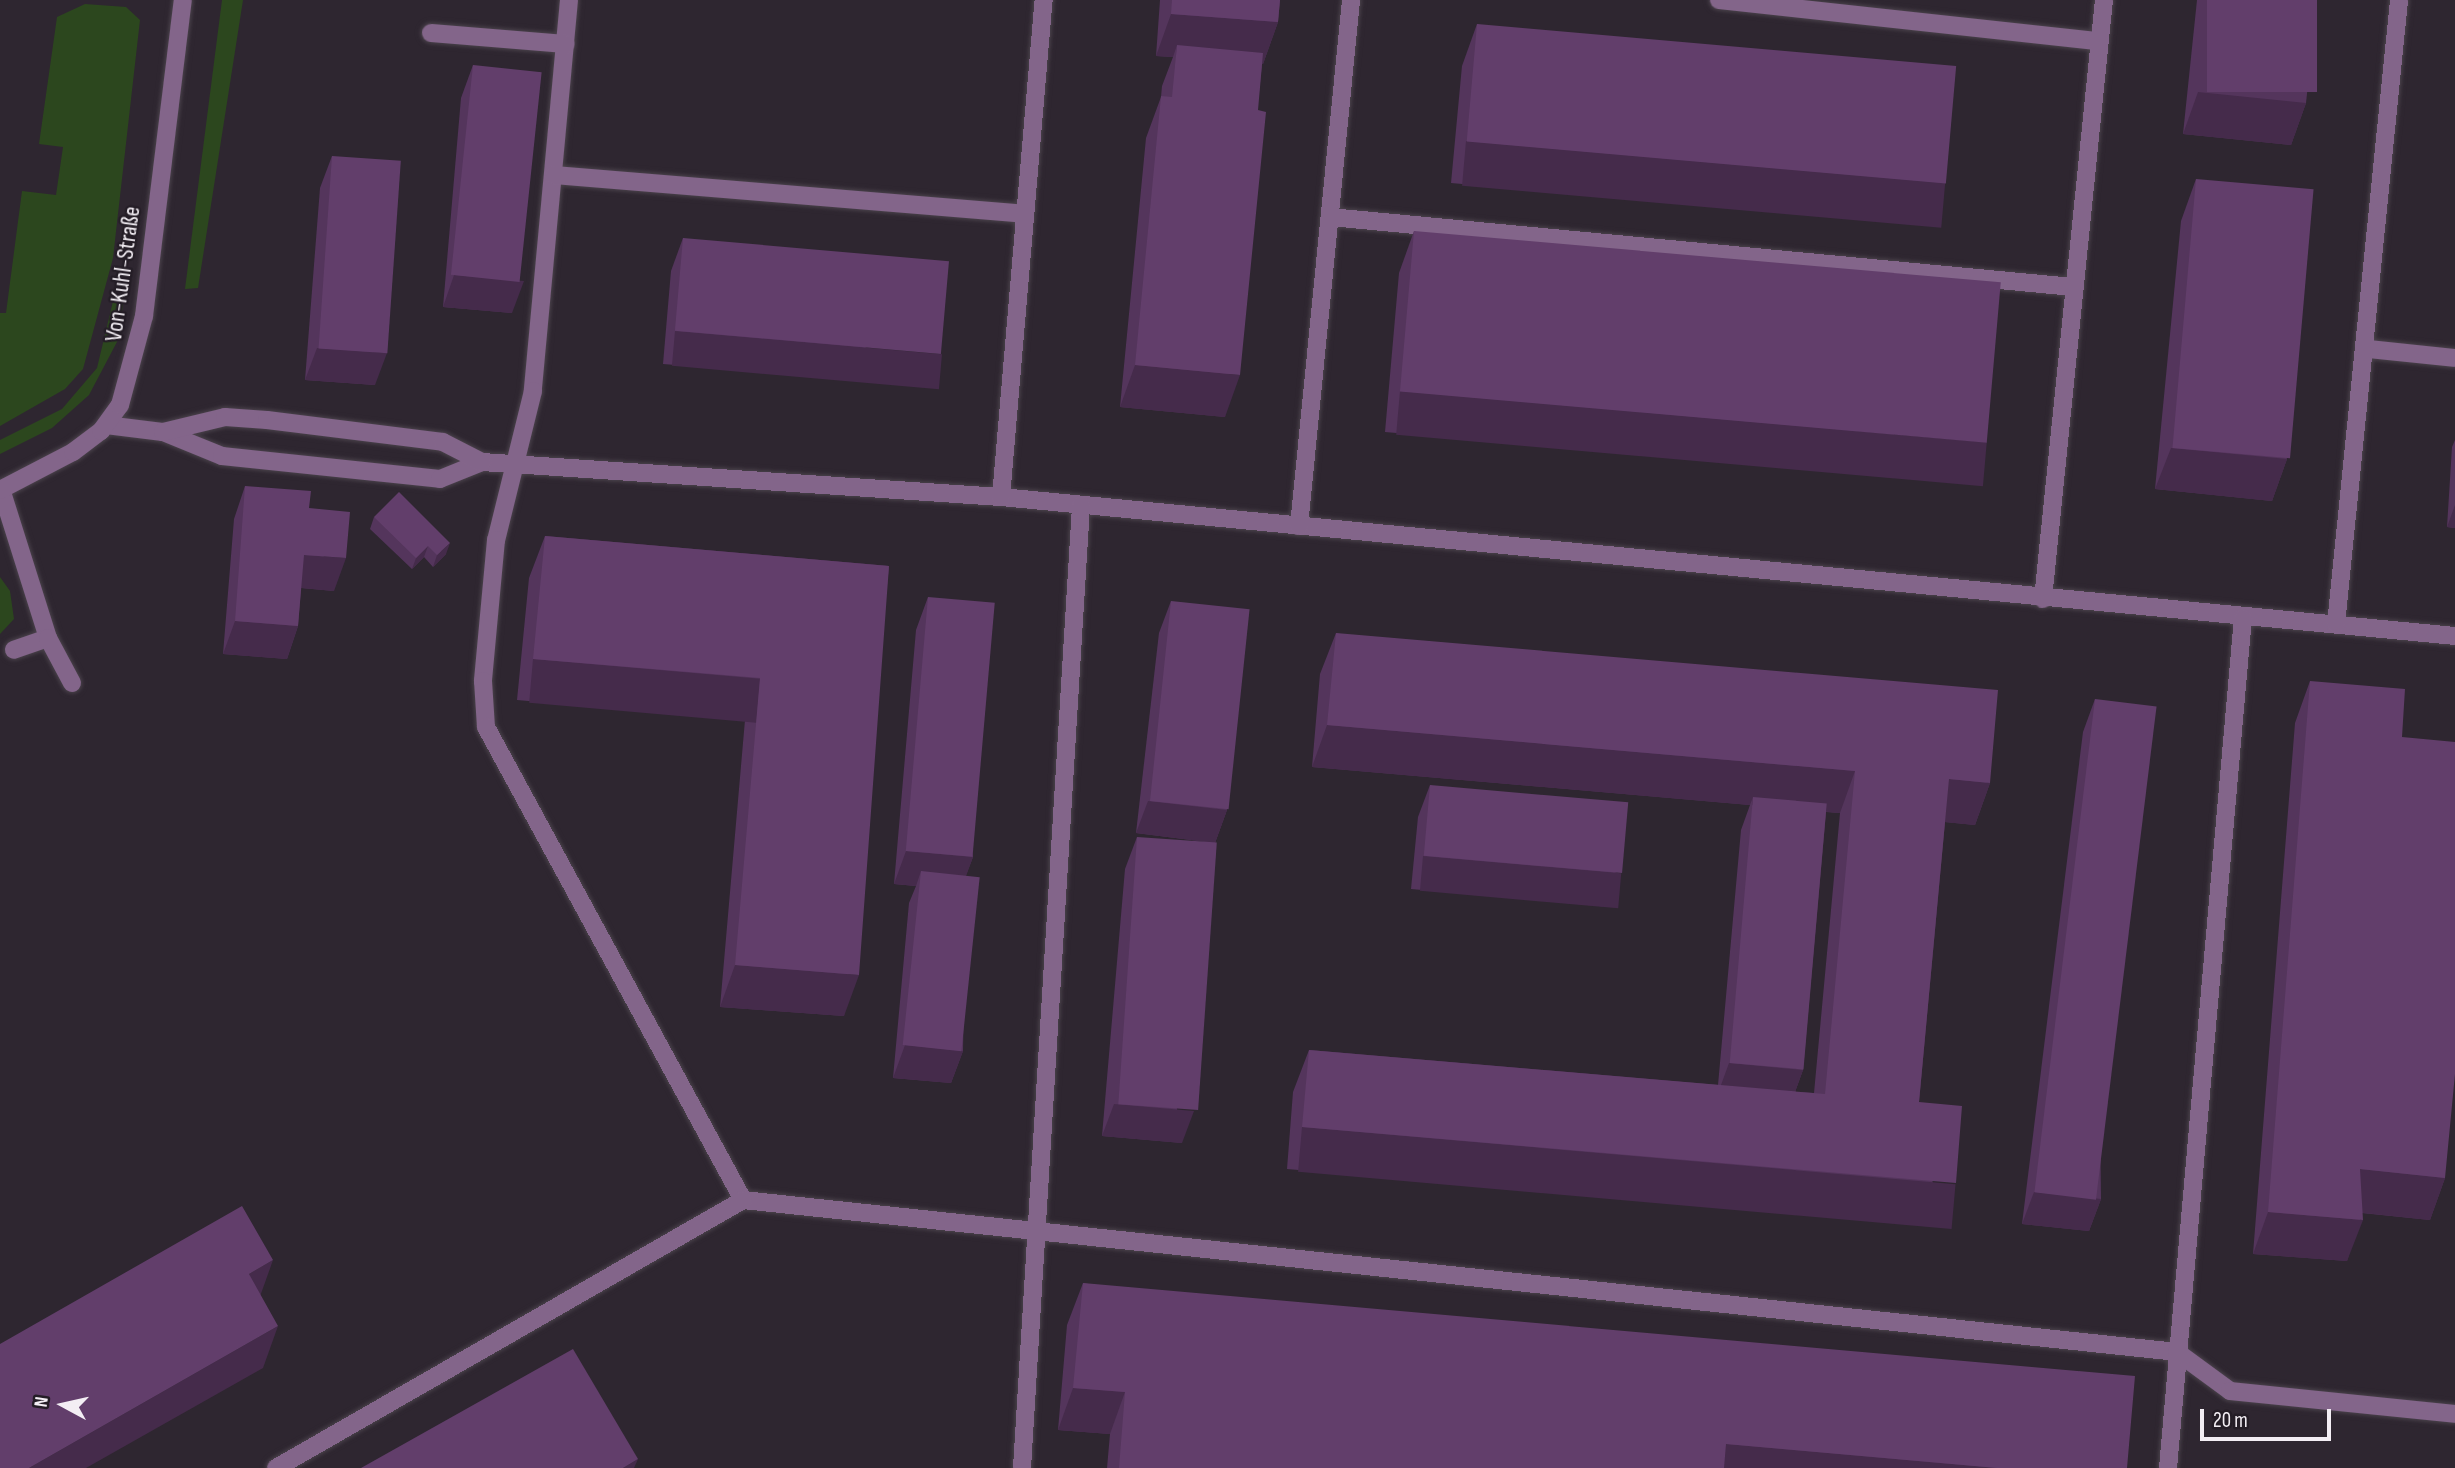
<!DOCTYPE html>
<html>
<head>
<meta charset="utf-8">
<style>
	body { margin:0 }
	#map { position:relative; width:2455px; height:1468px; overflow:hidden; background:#2e2630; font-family:"Sofia Sans Condensed",sans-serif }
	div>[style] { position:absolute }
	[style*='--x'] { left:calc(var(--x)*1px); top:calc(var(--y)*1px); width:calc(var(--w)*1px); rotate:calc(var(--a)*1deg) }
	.green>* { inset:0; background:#2c471e }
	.roads { filter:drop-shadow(0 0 2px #4a424b) drop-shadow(0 0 2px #4a424b) }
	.minor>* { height:18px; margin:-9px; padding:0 9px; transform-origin:9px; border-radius:9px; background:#83658a }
	.wall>* { inset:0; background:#54355c }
	.shaded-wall>* { inset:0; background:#452b4b; transform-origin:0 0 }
	.building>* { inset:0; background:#623e6b; transform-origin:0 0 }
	span { translate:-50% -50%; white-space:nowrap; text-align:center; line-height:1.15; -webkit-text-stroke:5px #241d26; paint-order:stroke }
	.street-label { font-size:24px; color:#f3eef4 }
	.north { position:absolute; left:28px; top:1370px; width:70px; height:70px; -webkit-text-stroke:5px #241d26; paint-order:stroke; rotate:278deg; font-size:19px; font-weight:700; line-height:28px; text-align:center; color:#f3eef4 }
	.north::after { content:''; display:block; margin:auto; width:24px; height:32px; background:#f3eef4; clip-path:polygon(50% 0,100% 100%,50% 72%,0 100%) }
	.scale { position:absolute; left:2200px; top:1409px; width:131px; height:32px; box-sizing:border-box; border:4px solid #f3eef4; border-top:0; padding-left:9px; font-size:21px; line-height:24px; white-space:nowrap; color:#f3eef4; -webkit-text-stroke:5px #241d26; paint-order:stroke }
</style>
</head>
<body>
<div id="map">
	<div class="green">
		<div style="clip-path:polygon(222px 0,243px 0,198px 288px,185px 289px)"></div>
		<div style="clip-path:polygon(85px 4px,126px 7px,140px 20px,113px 258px,83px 369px,65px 389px,0 426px,0 313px,6px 313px,22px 191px,56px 195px,63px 147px,39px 144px,57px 17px)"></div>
		<div style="clip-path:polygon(114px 297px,124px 297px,118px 340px,89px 395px,52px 428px,0 454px,0 440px,62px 409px,97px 368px)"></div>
		<div style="clip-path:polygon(0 577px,10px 591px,14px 619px,0 634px)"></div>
	</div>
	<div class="roads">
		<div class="minor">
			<div style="--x:569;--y:0;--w:393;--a:95.3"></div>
			<div style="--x:533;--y:391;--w:154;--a:103.9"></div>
			<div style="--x:496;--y:540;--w:142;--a:95.3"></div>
			<div style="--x:483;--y:681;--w:46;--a:86.3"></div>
			<div style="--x:486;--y:727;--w:538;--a:61.48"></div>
			<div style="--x:743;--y:1200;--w:1442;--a:6.05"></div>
			<div style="--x:2177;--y:1352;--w:66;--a:36.3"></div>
			<div style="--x:2230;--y:1391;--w:226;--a:5.8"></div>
			<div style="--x:1719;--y:0;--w:382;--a:6.2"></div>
			<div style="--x:431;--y:33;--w:135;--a:4.7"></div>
			<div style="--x:554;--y:175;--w:472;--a:4.7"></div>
			<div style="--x:1330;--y:217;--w:746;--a:5.38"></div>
			<div style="--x:2368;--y:349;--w:87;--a:5.9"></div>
			<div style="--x:106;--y:425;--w:57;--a:7"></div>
			<div style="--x:163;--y:432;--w:64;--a:22.1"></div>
			<div style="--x:222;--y:456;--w:219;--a:6"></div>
			<div style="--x:440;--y:479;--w:45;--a:-22"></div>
			<div style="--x:482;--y:462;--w:520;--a:3.86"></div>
			<div style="--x:1001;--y:497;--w:1461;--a:5.46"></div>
			<div style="--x:163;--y:432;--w:64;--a:-13.6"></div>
			<div style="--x:225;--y:417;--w:42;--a:4.1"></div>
			<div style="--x:267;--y:420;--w:177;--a:7.1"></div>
			<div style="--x:443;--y:442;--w:44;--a:27.1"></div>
			<div style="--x:1;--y:489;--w:156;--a:72.5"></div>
			<div style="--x:48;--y:638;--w:36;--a:161"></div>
			<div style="--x:0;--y:490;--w:82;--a:-27.5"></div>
			<div style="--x:73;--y:452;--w:35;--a:-37"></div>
			<div style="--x:101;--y:431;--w:32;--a:-54"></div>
			<div style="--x:120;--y:405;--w:92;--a:-74.9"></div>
			<div style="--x:144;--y:316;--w:318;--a:-83"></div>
			<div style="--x:1001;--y:497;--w:499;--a:-85.1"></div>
			<div style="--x:1299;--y:526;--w:529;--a:-84.35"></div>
			<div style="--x:2043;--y:599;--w:602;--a:-84.19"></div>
			<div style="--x:2336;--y:624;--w:627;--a:-84.23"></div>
			<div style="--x:48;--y:638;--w:51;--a:61.9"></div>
			<div style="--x:276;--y:1468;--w:538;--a:-29.85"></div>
			<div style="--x:1022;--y:1468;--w:965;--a:-86.49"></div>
			<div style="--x:2168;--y:1468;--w:853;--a:-84.96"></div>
		</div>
	</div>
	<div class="wall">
		<div style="clip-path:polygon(1160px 0,1280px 0,1278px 22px,1263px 64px,1262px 64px,1225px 417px,1120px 407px,1146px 138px,1161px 97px,1162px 86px,1173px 57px,1156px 56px)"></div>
		<div style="clip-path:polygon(2197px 0,2317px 0,2306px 103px,2291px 145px,2183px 134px)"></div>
		<div style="clip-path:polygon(1477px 24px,1945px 184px,1930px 226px,1451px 183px,1462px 66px)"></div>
		<div style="clip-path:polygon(473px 65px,512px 313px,443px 307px,461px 98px)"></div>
		<div style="clip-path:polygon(332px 156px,375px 385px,305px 380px,320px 188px)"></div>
		<div style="clip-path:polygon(2196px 179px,2287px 459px,2272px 501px,2155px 489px,2181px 221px)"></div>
		<div style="clip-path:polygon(1414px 231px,1972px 483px,1385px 432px,1399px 273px)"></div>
		<div style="clip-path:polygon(683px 238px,930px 386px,663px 364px,671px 271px)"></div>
		<div style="clip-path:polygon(2455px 440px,2455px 528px,2447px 527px,2452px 447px)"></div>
		<div style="clip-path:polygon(245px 486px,309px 508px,334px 591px,301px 588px,298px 626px,287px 659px,223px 654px,234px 519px)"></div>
		<div style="clip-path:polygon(374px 517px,446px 554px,433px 567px,424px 557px,412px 569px,370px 529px)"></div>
		<div style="clip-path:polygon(545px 536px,889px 566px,844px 1016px,720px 1007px,745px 720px,517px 700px,529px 578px)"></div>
		<div style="clip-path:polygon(928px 597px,973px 857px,966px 875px,963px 1051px,951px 1083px,893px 1078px,909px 903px,916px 886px,894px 884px,916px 630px)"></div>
		<div style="clip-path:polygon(1171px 601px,1227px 810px,1215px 843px,1136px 833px,1159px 633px)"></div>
		<div style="clip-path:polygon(evenodd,1336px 633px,1990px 783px,1975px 825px,1945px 822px,1919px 1102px,1940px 1225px,1287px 1169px,1293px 1092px,1309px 1050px,1718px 1085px,1741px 830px,1750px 805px,1312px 767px,1320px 674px,1336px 633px,1826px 812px,1840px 813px,1814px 1093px,1795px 1092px,1803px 1070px,1826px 812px)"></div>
		<div style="clip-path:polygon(2310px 681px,2402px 737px,2445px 1178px,2430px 1220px,2362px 1213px,2347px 1261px,2253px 1254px,2295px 723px)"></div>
		<div style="clip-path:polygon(2095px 699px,2101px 1199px,2089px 1231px,2022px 1224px,2083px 732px)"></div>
		<div style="clip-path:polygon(1430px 785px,1621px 875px,1609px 907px,1411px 889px,1418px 817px)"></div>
		<div style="clip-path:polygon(1137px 837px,1182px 1143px,1102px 1136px,1125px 869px)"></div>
		<div style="clip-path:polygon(1083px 1283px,2127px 1468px,1107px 1468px,1110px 1434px,1058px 1430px,1067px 1325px)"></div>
	</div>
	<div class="shaded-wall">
		<div style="clip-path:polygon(1171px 14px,1278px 22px,1263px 64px,1176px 57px,1177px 45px,1173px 57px,1156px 56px)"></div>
		<div style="clip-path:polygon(2198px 92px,2306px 103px,2291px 145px,2183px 134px)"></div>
		<div style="left:1466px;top:141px;width:481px;height:45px;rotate:5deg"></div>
		<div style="clip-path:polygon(454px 275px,524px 281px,512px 313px,443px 307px)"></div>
		<div style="left:675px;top:331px;width:268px;height:35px;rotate:5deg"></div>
		<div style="clip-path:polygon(317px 348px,387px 353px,375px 385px,305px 380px)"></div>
		<div style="clip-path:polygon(1135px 365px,1240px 375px,1225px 417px,1120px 407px)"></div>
		<div style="left:1400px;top:391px;width:589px;height:44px;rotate:5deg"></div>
		<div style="clip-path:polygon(2171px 448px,2287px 459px,2272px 501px,2155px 489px)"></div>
		<div style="clip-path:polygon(2455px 505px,2455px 528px,2447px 527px)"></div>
		<div style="clip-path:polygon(450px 543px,446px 554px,433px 567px,437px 555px)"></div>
		<div style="clip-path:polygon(428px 546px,424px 557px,412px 569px,416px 558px)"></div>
		<div style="clip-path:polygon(304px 555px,346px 558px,334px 591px,292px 587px)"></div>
		<div style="clip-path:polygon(235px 621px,298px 626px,287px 659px,223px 654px)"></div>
		<div style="left:533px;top:659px;width:228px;height:44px;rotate:5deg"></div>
		<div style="clip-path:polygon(1327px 725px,1855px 771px,1840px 813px,1752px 805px,1753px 797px,1750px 805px,1312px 767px)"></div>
		<div style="clip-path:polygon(1949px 779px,1990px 783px,1975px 825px,1934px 821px)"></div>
		<div style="clip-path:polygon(1148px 801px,1227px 810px,1215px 843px,1136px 833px)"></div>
		<div style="clip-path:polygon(906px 851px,973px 857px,961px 890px,921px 871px,916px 886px,894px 884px)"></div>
		<div style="left:1423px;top:856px;width:199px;height:35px;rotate:5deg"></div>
		<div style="clip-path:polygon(735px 965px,859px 975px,844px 1016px,720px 1007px)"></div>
		<div style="clip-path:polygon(905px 1045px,963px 1051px,951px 1083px,893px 1078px)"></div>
		<div style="clip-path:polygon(1729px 1063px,1803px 1070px,1791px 1103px,1717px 1096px)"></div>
		<div style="clip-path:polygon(1114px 1104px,1194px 1111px,1182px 1143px,1102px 1136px)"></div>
		<div style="left:1302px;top:1127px;width:656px;height:45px;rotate:5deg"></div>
		<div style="clip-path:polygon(2360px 1169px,2445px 1178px,2430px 1220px,2345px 1211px)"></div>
		<div style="clip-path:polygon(2034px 1192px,2101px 1199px,2089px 1231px,2022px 1224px)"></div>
		<div style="clip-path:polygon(2268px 1212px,2363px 1220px,2347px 1261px,2253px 1254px)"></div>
		<div style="clip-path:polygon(273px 1260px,258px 1302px,249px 1274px)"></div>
		<div style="clip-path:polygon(278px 1326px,263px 1368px,86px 1468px,29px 1468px)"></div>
		<div style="clip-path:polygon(1073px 1388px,1125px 1392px,1110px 1434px,1058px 1430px)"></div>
		<div style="clip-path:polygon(1726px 1444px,1997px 1468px,1718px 1468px)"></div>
		<div style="clip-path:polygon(638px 1459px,634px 1468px,623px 1468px)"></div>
	</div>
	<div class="building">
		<div style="clip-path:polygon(1172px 0,1280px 0,1278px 22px,1171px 14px)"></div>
		<div style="left:2207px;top:0;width:110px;height:92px"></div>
		<div style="left:1477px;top:24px;width:481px;height:118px;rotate:5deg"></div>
		<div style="clip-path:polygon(1177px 45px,1263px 53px,1258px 110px,1266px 112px,1240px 375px,1135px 365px,1161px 96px,1172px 97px)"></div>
		<div style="left:473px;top:65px;width:69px;height:211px;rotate:6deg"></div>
		<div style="left:332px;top:156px;width:69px;height:193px;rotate:4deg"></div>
		<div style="left:2196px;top:179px;width:118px;height:270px;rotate:5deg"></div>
		<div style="left:1414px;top:231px;width:589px;height:161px;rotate:5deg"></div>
		<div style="left:683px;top:238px;width:267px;height:93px;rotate:5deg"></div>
		<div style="clip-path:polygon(245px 486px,311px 491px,309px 508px,350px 512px,346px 558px,304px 555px,298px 626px,235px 621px)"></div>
		<div style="clip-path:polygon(399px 492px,450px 543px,437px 555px,428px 546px,416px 558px,374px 517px)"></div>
		<div style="clip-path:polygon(545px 536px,889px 566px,859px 975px,735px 965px,760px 678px,533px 659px)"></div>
		<div style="left:928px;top:597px;width:67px;height:255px;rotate:5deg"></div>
		<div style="left:1171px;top:601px;width:79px;height:201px;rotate:6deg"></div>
		<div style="clip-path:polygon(1336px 633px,1998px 690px,1990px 783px,1949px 779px,1919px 1102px,1962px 1106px,1956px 1183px,1302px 1127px,1309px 1050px,1825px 1094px,1855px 771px,1327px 725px)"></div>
		<div style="clip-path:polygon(2310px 681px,2405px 689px,2402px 737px,2455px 742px,2455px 1074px,2445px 1178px,2360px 1169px,2363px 1220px,2268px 1212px)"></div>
		<div style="left:2095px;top:699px;width:62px;height:497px;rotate:7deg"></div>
		<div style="left:1430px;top:785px;width:199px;height:71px;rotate:5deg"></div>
		<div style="left:1753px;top:797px;width:74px;height:267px;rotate:5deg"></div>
		<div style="left:1137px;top:837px;width:80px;height:268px;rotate:4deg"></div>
		<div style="left:921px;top:871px;width:59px;height:175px;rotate:6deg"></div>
		<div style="clip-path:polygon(242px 1206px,273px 1260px,249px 1274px,278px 1326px,29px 1468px,0 1468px,0 1344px)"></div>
		<div style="clip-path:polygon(1083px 1283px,2135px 1376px,2127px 1468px,1997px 1468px,1726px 1444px,1724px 1468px,1119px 1468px,1125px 1392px,1073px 1388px)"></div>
		<div style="clip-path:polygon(573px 1349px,638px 1459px,623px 1468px,361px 1468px)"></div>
	</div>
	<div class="street-label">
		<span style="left:123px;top:274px;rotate:-82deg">Von-Kuhl-Straße</span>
	</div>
	<div class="north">N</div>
	<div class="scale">20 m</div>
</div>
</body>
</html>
